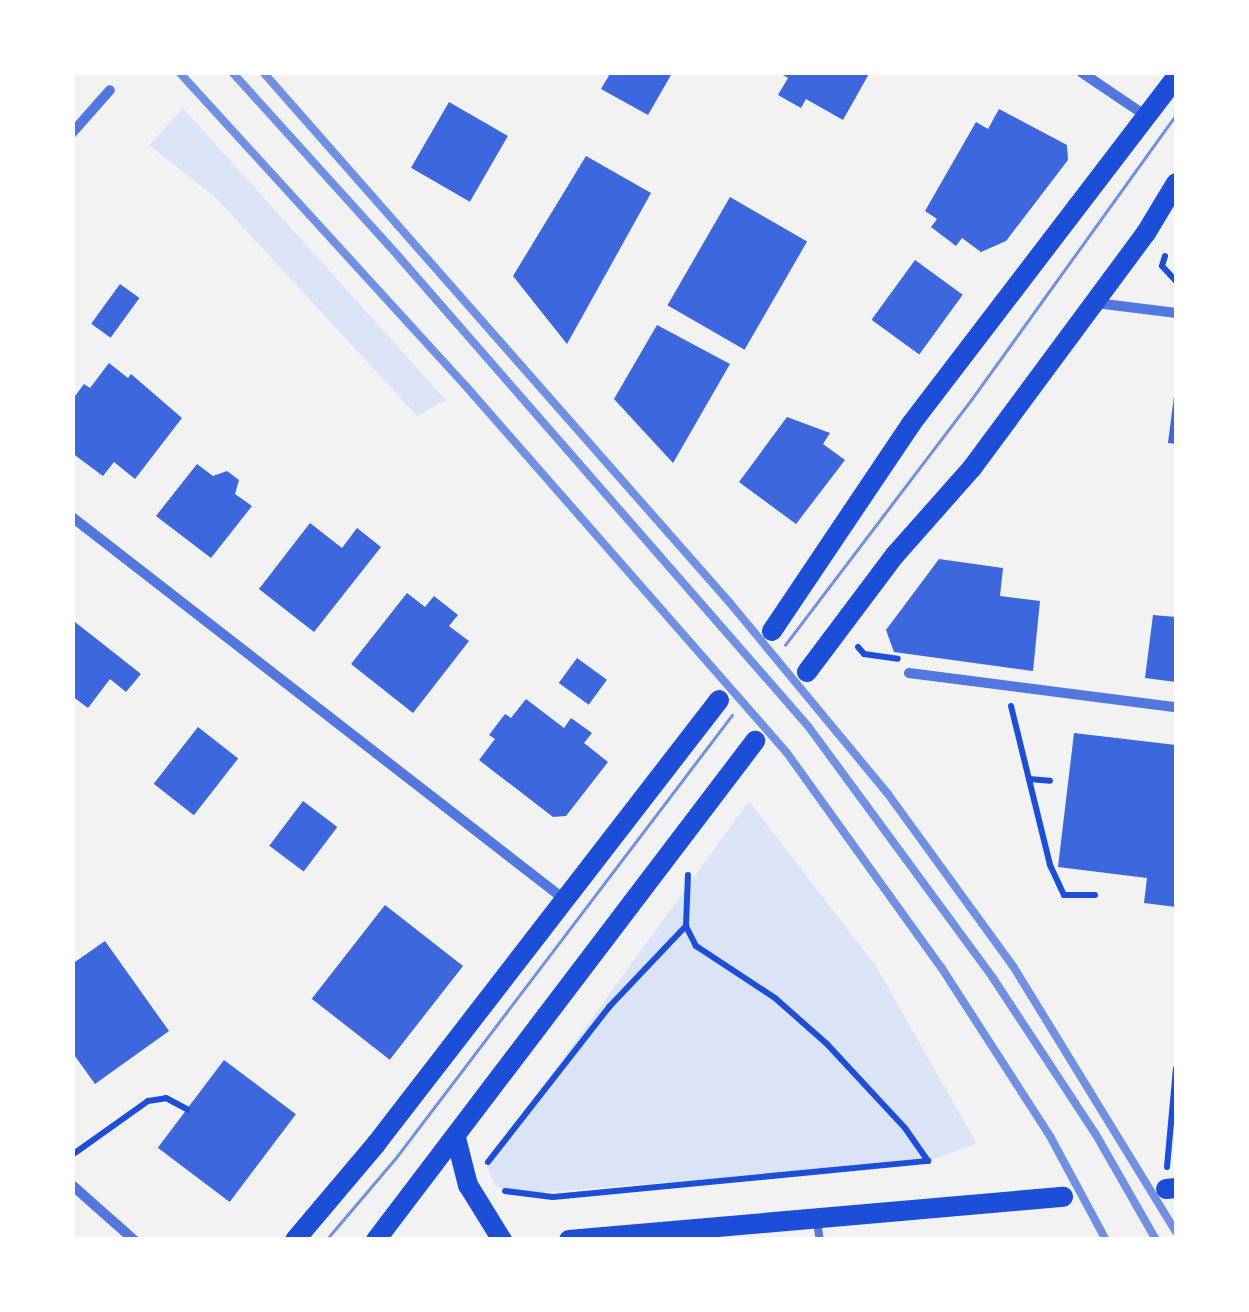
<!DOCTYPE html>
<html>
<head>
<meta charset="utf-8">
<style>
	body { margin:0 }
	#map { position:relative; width:1249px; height:1312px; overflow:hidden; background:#f2f2f2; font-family:"Source Sans 3",sans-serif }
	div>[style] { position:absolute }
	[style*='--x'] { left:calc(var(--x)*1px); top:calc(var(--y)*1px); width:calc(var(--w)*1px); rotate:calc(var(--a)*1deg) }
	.green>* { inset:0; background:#dbe4f7 }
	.building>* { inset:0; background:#3d67dc; transform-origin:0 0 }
	.path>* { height:6px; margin:-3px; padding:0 3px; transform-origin:3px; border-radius:3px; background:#1d4ed8 }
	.service>* { height:8px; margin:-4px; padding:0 4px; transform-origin:4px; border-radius:4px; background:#5277de }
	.minor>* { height:10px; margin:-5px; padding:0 5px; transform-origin:5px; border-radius:5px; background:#5277de }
	.secondary>* { height:20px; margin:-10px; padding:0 10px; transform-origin:10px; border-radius:10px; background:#1d4ed8 }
	.tram>* { height:2.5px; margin:-1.25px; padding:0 1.25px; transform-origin:1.25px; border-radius:1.25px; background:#7290e2 }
	.rail>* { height:8px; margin:-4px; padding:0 4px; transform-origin:4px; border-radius:4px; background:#7290e2 }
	span { translate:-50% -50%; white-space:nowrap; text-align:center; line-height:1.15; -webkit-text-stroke:8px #fff; paint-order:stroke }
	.frame { position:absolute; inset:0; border:75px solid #fff; pointer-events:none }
</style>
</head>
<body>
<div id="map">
	<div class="green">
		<div style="clip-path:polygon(183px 108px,446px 400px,417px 416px,216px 198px,149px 145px)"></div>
		<div style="clip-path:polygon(749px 801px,876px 966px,977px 1144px,928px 1161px,512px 1195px,495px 1185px,486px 1165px)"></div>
	</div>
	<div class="building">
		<div style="clip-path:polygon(611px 72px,667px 72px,671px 75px,648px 115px,601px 89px)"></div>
		<div style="clip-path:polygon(778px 72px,870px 72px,843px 120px,806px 99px,801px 108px,778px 95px,788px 78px)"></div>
		<div style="left:449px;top:102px;width:68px;height:76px;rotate:30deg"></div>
		<div style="clip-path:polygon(999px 109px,1067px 145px,1068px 160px,1006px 241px,981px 252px,962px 238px,956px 246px,931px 227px,937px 219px,925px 211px,976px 122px,988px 129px)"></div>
		<div style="clip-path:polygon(586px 156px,651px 193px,567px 344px,513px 276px)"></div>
		<div style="left:730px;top:197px;width:89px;height:125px;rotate:30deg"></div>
		<div style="left:915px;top:260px;width:59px;height:74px;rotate:36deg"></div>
		<div style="left:120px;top:284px;width:24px;height:49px;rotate:36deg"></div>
		<div style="clip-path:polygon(657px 325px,730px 364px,673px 463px,614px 399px)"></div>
		<div style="clip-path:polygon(109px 363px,128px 378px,131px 374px,182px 418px,135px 479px,114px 462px,103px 476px,72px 453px,72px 400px,84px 384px,90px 388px)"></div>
		<div style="clip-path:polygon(1174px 396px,1176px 396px,1176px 444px,1168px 443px)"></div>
		<div style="clip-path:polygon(787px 417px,830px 433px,823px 444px,845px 460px,796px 524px,739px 482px)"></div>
		<div style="clip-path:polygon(197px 464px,213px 476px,227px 471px,239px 480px,235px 494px,252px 506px,211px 558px,156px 516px)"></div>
		<div style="clip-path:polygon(310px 523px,342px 548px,357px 528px,381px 547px,314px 632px,259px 589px)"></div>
		<div style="clip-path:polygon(939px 559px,1003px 568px,1000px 596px,1040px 601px,1033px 671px,894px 652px,886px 630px)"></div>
		<div style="clip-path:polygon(407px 593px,425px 607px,434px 596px,458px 615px,449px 626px,469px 641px,413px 713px,351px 664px)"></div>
		<div style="clip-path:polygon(1153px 615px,1176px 617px,1176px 682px,1145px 678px)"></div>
		<div style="clip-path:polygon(75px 622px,141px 674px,126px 692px,110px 679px,88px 708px,72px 696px)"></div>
		<div style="left:577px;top:658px;width:37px;height:31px;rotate:36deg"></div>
		<div style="clip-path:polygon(526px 699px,564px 728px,571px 718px,592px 733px,584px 743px,608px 762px,566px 816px,553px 817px,479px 760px,495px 739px,489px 735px,505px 714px,511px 718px)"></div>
		<div style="left:198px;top:727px;width:51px;height:72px;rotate:38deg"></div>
		<div style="clip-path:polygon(1074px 733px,1176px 745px,1176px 907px,1144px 903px,1147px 878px,1058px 867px)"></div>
		<div style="left:303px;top:801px;width:43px;height:56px;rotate:37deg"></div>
		<div style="left:385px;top:905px;width:99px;height:119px;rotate:38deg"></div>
		<div style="clip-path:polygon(105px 941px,169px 1031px,95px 1084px,72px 1052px,72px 964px)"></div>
		<div style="left:224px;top:1060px;width:90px;height:110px;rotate:37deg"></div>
	</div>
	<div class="path">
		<div style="--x:1165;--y:256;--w:10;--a:107"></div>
		<div style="--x:1162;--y:266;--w:21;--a:47"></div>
		<div style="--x:858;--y:647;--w:9;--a:49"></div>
		<div style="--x:864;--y:654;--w:34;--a:8"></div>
		<div style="--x:1011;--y:706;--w:164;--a:76.2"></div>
		<div style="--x:1050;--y:865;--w:33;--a:65"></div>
		<div style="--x:1064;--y:895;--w:31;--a:0"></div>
		<div style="--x:1029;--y:779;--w:21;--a:5"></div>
		<div style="--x:72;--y:1155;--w:93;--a:-35.4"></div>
		<div style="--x:148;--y:1101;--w:18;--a:-9"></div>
		<div style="--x:166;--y:1098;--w:24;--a:28"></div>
		<div style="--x:488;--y:1162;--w:197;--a:-52"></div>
		<div style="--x:609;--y:1007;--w:112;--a:-46.5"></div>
		<div style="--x:1167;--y:1167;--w:99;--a:-84.8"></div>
		<div style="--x:505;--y:1191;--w:48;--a:7.1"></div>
		<div style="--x:553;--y:1197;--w:377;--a:-5.5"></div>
		<div style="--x:928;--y:1161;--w:40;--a:-124.9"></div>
		<div style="--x:905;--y:1128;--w:115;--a:-132.9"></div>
		<div style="--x:827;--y:1044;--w:69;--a:-138.5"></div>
		<div style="--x:775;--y:998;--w:95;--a:-146.6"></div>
		<div style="--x:696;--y:946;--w:22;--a:-117"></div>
		<div style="--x:686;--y:926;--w:51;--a:-87.8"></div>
	</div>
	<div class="service">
		<div style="--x:817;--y:1222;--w:18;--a:81"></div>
	</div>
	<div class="minor">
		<div style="--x:1081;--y:72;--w:78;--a:34.1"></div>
		<div style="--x:72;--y:133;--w:57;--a:-48.5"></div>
		<div style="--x:1096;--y:303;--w:81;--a:7.1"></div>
		<div style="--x:72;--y:517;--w:623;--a:37.83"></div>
		<div style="--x:909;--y:673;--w:269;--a:7.3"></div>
		<div style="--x:72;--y:1185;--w:83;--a:41.6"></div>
	</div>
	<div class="secondary">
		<div style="--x:772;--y:631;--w:249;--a:-56.1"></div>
		<div style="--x:911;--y:424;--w:437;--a:-52.6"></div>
		<div style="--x:807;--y:672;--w:146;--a:-53.1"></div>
		<div style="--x:895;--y:555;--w:116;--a:-48.5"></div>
		<div style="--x:972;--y:468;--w:292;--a:-53.5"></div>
		<div style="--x:1146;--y:233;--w:58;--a:-59"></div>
		<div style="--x:456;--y:1138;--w:49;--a:75.7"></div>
		<div style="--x:468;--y:1185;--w:65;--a:58.3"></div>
		<div style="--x:1166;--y:1189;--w:10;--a:-6"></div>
		<div style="--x:295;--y:1240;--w:126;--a:-49.8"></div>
		<div style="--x:376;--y:1144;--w:561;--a:-52.31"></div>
		<div style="--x:376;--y:1240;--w:627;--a:-52.78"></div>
		<div style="--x:569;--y:1240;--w:496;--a:-5"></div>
	</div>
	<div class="tram">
		<div style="--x:785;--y:645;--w:308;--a:-52.8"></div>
		<div style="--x:971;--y:400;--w:351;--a:-54.3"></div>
		<div style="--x:326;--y:1240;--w:106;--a:-49.6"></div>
		<div style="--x:395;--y:1159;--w:557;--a:-52.8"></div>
	</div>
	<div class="rail">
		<div style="--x:179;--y:72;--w:423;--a:47.6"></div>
		<div style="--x:464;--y:384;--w:490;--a:48.8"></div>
		<div style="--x:787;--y:753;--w:264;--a:54.3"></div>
		<div style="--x:941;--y:967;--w:203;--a:57.2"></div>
		<div style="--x:1051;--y:1138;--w:116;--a:61.7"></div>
		<div style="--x:232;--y:72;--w:249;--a:47.9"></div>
		<div style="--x:399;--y:257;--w:622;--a:48.91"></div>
		<div style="--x:808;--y:726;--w:313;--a:53.7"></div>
		<div style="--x:993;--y:978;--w:186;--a:56.7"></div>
		<div style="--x:1095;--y:1133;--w:123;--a:60.3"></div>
		<div style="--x:263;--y:72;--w:707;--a:48.67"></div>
		<div style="--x:730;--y:603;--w:248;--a:50.4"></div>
		<div style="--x:888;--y:794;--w:213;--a:54"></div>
		<div style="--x:1013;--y:966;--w:312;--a:58.5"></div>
	</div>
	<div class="frame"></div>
</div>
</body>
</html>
